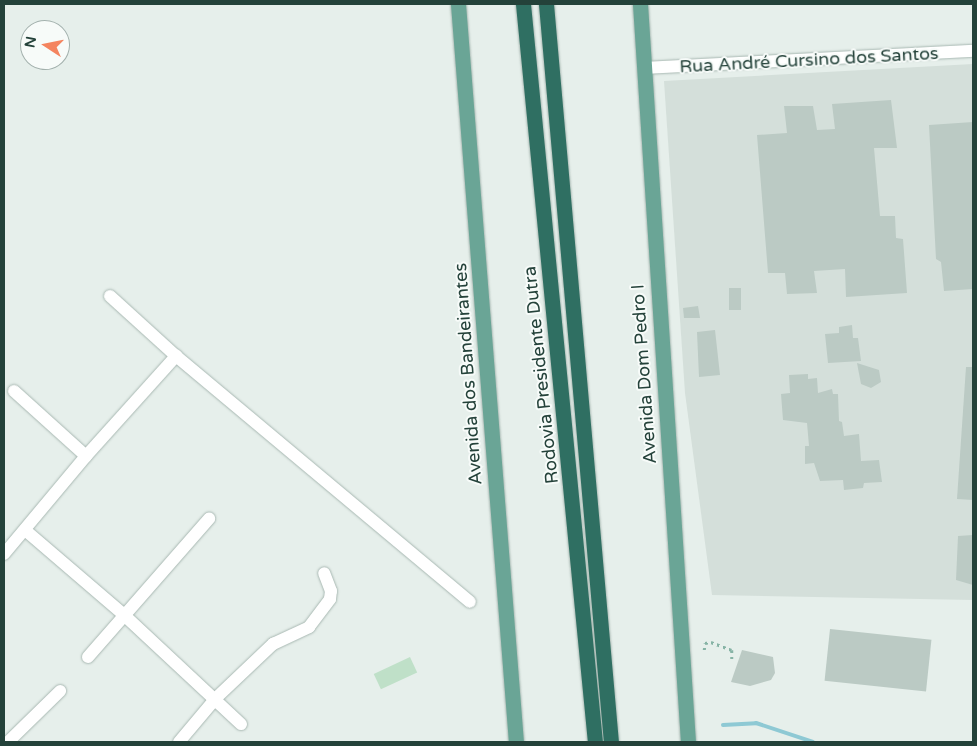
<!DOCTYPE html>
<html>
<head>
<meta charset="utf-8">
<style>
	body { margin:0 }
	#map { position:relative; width:977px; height:746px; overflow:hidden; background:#e6efeb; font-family:"Varela Round",sans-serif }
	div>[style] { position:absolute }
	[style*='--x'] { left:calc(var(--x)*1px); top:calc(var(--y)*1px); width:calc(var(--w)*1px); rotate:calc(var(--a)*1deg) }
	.built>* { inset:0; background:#d4dfda }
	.green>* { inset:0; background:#bfe0c8; transform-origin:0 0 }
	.stream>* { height:4px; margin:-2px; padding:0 2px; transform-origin:2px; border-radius:2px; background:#8ec9d4 }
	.building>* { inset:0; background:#bbcac4; transform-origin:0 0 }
	.path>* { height:2.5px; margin-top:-1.25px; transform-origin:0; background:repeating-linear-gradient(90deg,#86b3a5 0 2.5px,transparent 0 6.5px) }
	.roads { filter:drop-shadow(0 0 1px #a8b8b2) drop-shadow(0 0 1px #a8b8b2) }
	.minor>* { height:12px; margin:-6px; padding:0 6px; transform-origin:6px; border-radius:6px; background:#fff }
	.major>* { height:15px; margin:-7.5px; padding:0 7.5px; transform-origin:7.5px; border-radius:7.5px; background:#6aa596 }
	.highway>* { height:15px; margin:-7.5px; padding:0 7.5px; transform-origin:7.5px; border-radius:7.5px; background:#2f6f62 }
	span { translate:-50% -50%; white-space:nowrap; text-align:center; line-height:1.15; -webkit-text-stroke:4px #f7fbf9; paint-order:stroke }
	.street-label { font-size:18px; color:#24423a }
	.frame { position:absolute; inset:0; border:5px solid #24423a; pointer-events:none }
	.north { position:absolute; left:20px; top:20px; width:50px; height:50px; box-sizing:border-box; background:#f7fbf9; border:1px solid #a3b1ad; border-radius:50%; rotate:281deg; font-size:14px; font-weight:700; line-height:20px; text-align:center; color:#24423a }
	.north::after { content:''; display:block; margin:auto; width:18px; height:22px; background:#f4845f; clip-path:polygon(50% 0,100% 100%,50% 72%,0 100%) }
</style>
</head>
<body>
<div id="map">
	<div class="built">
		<div style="clip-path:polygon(973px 64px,973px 600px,712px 595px,685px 393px,664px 81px)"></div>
	</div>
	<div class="green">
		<div style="left:410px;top:657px;width:17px;height:40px;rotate:65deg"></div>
	</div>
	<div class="stream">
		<div style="--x:723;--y:725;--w:33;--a:-3"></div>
		<div style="--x:756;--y:723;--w:60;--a:18.4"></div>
	</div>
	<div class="building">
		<div style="clip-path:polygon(891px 100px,897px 148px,874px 148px,880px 216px,895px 216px,896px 238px,903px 239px,907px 293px,846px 297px,845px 269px,814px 271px,817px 293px,787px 294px,785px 273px,768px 273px,757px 135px,787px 133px,784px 106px,813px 106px,817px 130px,835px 129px,832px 104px)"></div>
		<div style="clip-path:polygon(973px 122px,973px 289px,944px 291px,941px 262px,936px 259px,929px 125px)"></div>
		<div style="left:741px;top:288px;width:22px;height:12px;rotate:90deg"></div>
		<div style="clip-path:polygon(698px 306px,700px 318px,684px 318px,683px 308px)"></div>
		<div style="clip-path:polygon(852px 325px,853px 338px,858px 338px,861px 361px,828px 363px,825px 334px,839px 333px,839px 327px)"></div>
		<div style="clip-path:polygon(715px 330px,720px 375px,699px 377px,697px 332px)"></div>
		<div style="clip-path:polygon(857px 363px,879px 370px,881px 382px,871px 388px,861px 384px)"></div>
		<div style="clip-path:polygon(966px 367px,973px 367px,973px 500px,957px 499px)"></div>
		<div style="clip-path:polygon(808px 374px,808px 379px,817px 378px,818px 393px,832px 389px,833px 394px,838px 394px,839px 421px,842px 422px,844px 436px,859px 434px,861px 461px,879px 460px,882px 482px,864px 483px,863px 488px,844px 490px,843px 480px,820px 481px,814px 463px,805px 464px,805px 446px,809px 446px,807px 423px,783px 420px,781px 394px,790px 393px,789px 375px)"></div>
		<div style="clip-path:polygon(973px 535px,973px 585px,956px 580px,958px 536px)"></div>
		<div style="left:830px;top:629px;width:102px;height:52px;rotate:6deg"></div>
		<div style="clip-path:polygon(742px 650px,773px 657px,775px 673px,771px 680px,750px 686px,731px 682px)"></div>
	</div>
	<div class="path">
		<div style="--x:704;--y:650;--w:7;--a:-82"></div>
		<div style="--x:705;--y:643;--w:6;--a:-9"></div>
		<div style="--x:711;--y:642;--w:22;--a:21"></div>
		<div style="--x:732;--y:650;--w:9;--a:90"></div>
	</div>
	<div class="roads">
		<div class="minor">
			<div style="--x:645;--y:68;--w:328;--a:-3"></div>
			<div style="--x:110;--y:296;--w:89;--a:42.3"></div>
			<div style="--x:176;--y:356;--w:383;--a:39.9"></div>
			<div style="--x:14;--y:391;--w:97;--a:42.1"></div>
			<div style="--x:25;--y:530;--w:130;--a:40.6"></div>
			<div style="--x:124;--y:615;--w:160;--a:43"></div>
			<div style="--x:4;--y:554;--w:128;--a:-50.1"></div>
			<div style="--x:86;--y:456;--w:135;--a:-48"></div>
			<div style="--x:88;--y:657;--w:184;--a:-48.8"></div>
			<div style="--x:8;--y:742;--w:73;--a:-44.4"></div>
			<div style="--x:179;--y:742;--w:57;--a:-49.9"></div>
			<div style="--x:216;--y:698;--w:79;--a:-43.5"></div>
			<div style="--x:273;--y:644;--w:40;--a:-25"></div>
			<div style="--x:309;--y:627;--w:35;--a:-53"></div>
			<div style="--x:330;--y:599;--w:8;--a:-83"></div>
			<div style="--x:331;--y:591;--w:19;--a:-111"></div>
		</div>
		<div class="major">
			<div style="--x:458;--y:4;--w:740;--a:85.51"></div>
			<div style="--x:640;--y:4;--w:740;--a:86.28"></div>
		</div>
		<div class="highway">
			<div style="--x:523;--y:4;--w:742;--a:84.43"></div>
			<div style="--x:546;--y:4;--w:741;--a:84.97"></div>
		</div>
	</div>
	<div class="street-label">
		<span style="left:809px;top:60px;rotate:-3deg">Rua André Cursino dos Santos</span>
		<span style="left:468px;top:374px;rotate:-94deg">Avenida dos Bandeirantes</span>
		<span style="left:644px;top:374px;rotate:-94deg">Avenida Dom Pedro I</span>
		<span style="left:541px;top:375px;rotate:-96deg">Rodovia Presidente Dutra</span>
	</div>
	<div class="frame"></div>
	<div class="north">N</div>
</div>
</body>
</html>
